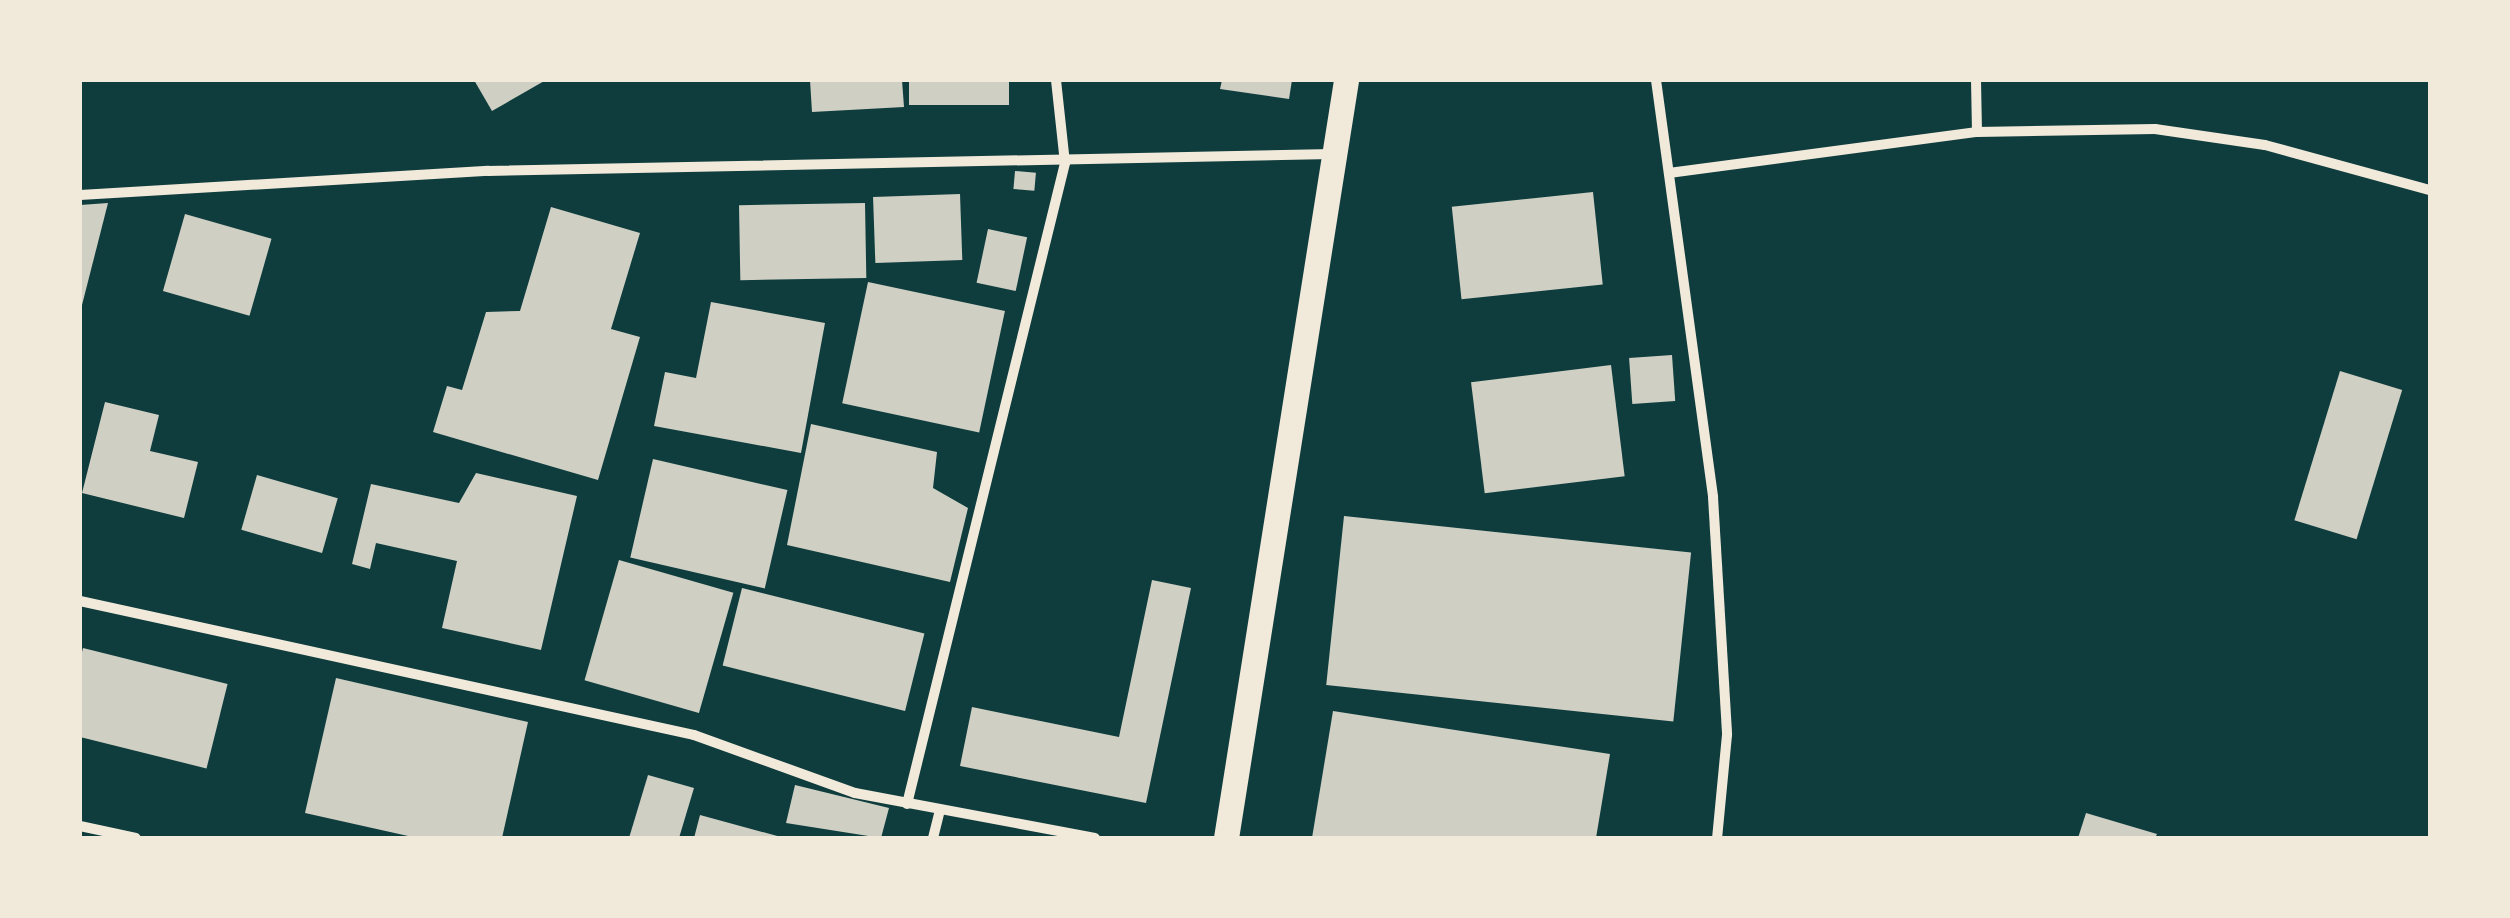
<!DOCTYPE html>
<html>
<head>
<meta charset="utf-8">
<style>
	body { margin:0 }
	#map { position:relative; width:2510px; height:918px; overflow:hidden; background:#0f3d3e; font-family:Inter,sans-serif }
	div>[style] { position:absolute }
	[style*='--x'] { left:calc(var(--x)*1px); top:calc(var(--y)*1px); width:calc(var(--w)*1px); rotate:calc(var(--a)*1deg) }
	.building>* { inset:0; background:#cfcfc3; transform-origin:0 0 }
	.minor>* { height:10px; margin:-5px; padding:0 5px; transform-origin:5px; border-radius:5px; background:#f1e9da }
	.primary>* { height:25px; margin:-12.5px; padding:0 12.5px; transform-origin:12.5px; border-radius:12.5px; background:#f1e9da }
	span { translate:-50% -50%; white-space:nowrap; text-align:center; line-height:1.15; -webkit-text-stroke:8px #f1e9da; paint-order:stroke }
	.frame { position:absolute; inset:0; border:82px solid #f1e9da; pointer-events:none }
</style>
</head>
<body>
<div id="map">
	<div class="building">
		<div style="clip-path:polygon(474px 80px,546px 80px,492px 111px)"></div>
		<div style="clip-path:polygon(810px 80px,902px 80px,904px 107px,812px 112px)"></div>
		<div style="left:909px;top:80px;width:100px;height:25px"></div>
		<div style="clip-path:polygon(1222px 80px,1292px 80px,1289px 99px,1220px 89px)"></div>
		<div style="left:1015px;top:171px;width:21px;height:18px;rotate:5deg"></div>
		<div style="left:1593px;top:192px;width:93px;height:142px;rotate:84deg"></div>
		<div style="left:960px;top:194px;width:66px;height:87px;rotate:88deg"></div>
		<div style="clip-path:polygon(108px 203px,81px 309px,80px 309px,80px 205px)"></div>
		<div style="left:865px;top:203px;width:75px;height:126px;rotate:89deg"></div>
		<div style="clip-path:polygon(551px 207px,640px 233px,611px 329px,640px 337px,598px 480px,433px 432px,447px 386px,462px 390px,486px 312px,520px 311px)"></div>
		<div style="left:185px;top:214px;width:90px;height:80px;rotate:16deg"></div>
		<div style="left:988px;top:229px;width:40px;height:55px;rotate:12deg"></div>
		<div style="left:868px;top:282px;width:140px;height:124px;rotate:12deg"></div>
		<div style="clip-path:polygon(711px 302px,825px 323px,801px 453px,654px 426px,665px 372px,696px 378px)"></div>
		<div style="left:1672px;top:355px;width:46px;height:43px;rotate:86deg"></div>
		<div style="left:1611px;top:365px;width:112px;height:141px;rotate:83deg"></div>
		<div style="left:2340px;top:371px;width:65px;height:156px;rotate:17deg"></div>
		<div style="clip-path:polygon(105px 402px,159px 415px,150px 451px,198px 462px,184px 518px,82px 493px)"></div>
		<div style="clip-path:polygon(811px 424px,937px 452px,933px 488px,968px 508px,950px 582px,787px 545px)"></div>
		<div style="left:653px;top:459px;width:138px;height:101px;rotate:13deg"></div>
		<div style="clip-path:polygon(476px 473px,577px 496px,541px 650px,442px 628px,457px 561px,376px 543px,370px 569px,352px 564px,371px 484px,459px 503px)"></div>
		<div style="left:257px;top:475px;width:84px;height:57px;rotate:16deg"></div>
		<div style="left:1344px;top:516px;width:349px;height:170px;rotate:6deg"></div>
		<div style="left:619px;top:560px;width:119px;height:125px;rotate:16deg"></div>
		<div style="clip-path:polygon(1152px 580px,1191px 588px,1146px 803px,960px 766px,972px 707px,1119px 737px)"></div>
		<div style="left:742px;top:588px;width:188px;height:80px;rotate:14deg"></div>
		<div style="left:83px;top:648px;width:149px;height:87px;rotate:14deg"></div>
		<div style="clip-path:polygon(336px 678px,528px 722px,502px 838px,417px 838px,305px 813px)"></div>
		<div style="clip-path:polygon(1333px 711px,1610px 754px,1596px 838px,1312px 838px)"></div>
		<div style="clip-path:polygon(648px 775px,694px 788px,679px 838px,629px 838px)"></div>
		<div style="clip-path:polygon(795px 785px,889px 808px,881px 838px,786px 823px)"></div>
		<div style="clip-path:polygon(2086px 813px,2157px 834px,2155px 838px,2078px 838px)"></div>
		<div style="clip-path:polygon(700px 815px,781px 837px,781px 838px,694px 838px)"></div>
	</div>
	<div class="minor">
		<div style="--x:1656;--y:80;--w:421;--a:82.2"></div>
		<div style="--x:1713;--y:497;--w:238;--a:86.6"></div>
		<div style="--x:1727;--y:735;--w:103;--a:95.5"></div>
		<div style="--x:1976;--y:80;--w:52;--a:88.9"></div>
		<div style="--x:1669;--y:173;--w:311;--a:-7.6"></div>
		<div style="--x:1977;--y:132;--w:178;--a:-1"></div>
		<div style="--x:2155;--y:129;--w:111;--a:8.3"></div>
		<div style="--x:2265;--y:145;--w:171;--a:15.3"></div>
		<div style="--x:80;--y:195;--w:409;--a:-3.4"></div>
		<div style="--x:488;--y:171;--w:844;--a:-1.15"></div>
		<div style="--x:80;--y:601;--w:628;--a:12.31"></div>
		<div style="--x:694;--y:735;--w:171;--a:19.8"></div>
		<div style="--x:855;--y:793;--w:244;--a:10.6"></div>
		<div style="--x:907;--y:804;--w:660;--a:-76.15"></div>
		<div style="--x:1065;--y:163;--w:83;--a:-96.2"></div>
		<div style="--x:80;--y:826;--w:57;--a:12.1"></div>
		<div style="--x:933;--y:838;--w:29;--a:-76"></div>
	</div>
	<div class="primary">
		<div style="--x:1226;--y:838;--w:767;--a:-81"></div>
	</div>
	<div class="frame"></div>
</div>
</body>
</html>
